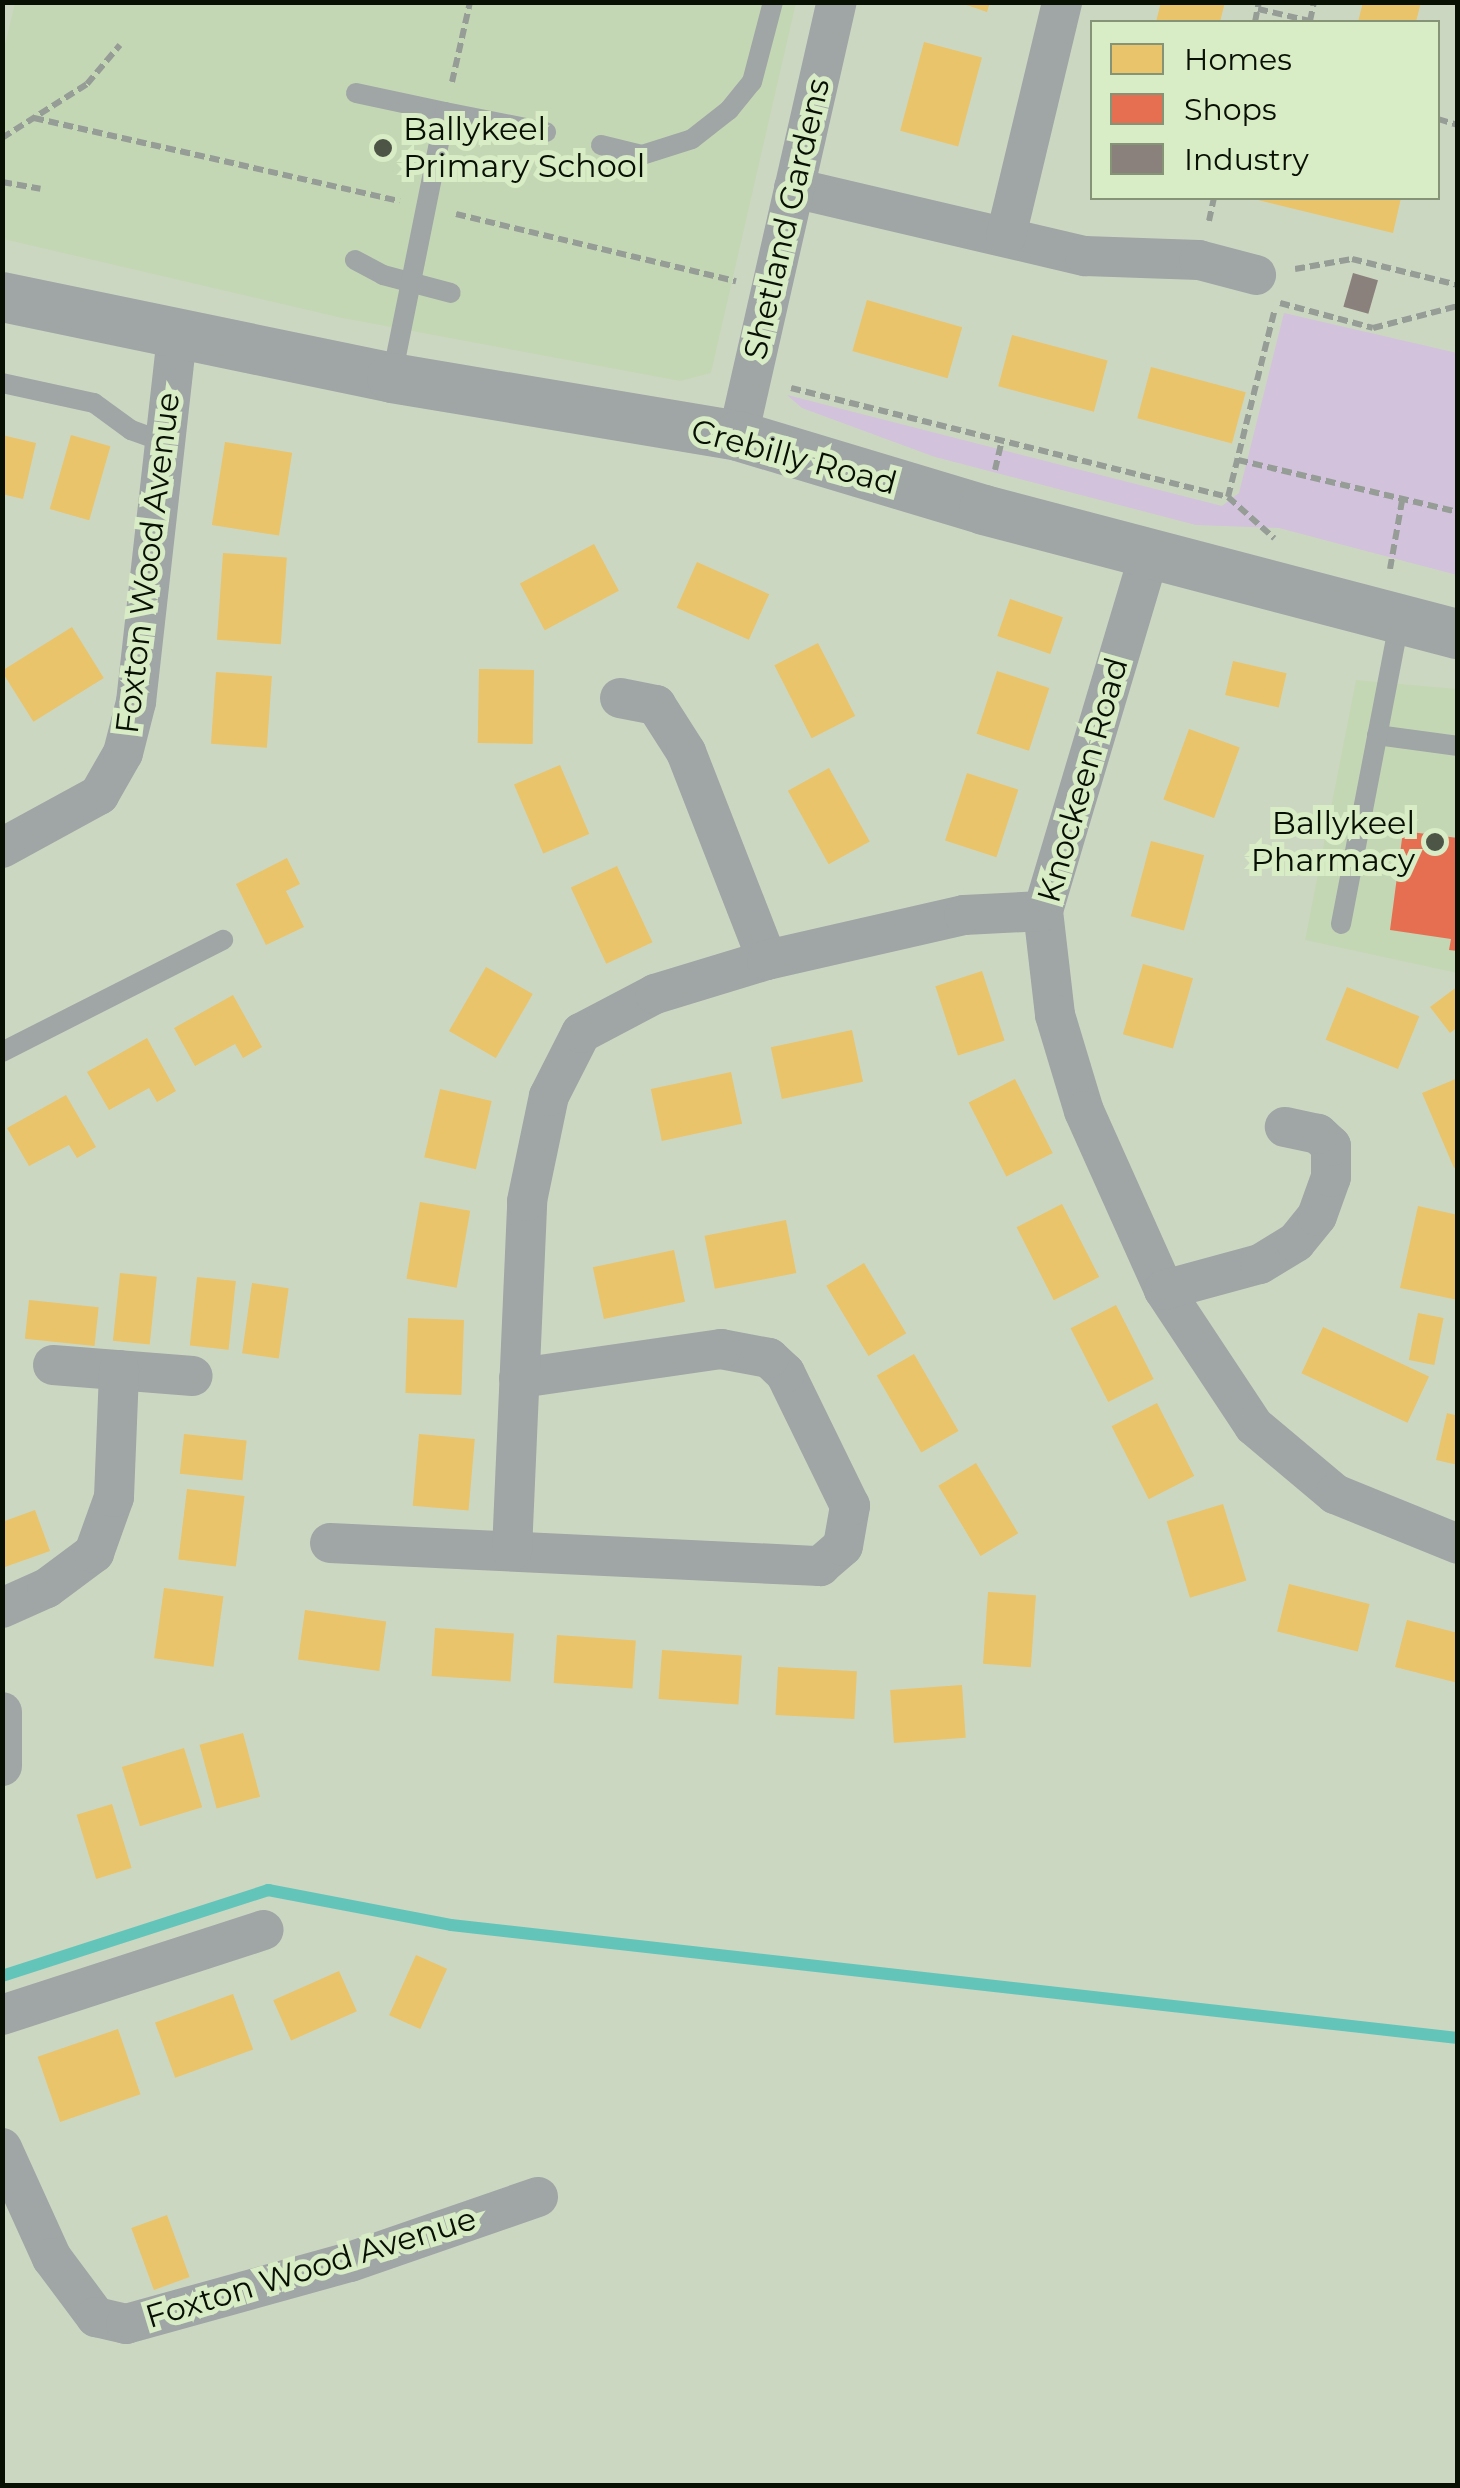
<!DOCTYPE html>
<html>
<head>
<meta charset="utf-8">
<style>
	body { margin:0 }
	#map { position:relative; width:1460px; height:2488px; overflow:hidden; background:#ccd7c2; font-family:Montserrat,sans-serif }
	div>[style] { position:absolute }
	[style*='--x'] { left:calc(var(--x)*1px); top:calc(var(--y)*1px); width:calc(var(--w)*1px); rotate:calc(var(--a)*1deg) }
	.built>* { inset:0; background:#c4d7b4 }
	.green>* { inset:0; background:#d2c2dc }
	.homes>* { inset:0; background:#e9c46a; transform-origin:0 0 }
	.shops>* { inset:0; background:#e76f51 }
	.industry>* { inset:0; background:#8a817c; transform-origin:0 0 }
	.stream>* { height:12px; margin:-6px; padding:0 6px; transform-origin:6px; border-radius:6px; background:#63c5ba }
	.path>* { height:6px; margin-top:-3px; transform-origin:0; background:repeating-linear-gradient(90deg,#969c96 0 10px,transparent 0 15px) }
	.service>* { height:20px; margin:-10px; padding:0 10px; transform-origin:10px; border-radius:10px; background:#a0a5a6 }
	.minor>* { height:40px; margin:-20px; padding:0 20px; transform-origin:20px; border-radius:20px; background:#a0a5a6 }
	.tertiary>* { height:50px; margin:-25px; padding:0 25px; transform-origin:25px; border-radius:25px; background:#a0a5a6 }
	.dots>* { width:28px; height:28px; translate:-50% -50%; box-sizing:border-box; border:5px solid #d8edc5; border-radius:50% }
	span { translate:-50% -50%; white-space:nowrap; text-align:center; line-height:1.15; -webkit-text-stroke:10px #d8edc5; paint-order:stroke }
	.poi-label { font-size:32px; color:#080f03 }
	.left { translate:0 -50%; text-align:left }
	.right { translate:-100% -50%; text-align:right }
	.street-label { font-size:32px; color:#080f03 }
	.frame { position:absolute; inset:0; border:5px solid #080f03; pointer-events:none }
	.legend { position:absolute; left:1090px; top:20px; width:350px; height:180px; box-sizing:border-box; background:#d8edc5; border:2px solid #859477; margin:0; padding:12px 18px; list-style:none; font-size:30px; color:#080f03 }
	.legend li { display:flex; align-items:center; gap:20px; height:50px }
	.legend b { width:50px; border:2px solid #859477 }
</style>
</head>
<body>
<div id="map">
	<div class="built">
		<div style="clip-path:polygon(15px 3px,796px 3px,711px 373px,680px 381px,342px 318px,3px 239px,2px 57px)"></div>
		<div style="clip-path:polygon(1356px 680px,1457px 689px,1457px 973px,1305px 940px)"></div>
	</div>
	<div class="green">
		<div style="clip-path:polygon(1284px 313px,1457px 353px,1457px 575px,1279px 528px,1196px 525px,935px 457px,802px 408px,787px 395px,1222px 506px,1239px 493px)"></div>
	</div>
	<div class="homes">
		<div style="clip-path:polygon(958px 2px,990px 2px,987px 12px)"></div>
		<div style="clip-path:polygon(1161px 2px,1225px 2px,1220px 22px,1156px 22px)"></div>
		<div style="clip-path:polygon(1363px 2px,1421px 2px,1416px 22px,1358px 22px)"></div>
		<div style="left:924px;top:42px;width:60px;height:92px;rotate:15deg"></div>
		<div style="clip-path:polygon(1250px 198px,1401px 198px,1393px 233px)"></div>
		<div style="left:867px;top:300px;width:99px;height:53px;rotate:16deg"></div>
		<div style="left:1012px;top:335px;width:99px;height:53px;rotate:15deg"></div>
		<div style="left:1151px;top:367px;width:98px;height:53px;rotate:15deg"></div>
		<div style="clip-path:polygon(2px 435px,36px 443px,23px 499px,2px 494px)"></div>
		<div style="left:71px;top:435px;width:41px;height:77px;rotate:16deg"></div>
		<div style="left:225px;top:442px;width:68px;height:84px;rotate:9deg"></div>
		<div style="left:594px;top:544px;width:53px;height:84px;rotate:62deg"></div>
		<div style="left:223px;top:553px;width:64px;height:87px;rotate:4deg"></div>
		<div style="left:697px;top:562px;width:79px;height:50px;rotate:24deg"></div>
		<div style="left:1010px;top:599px;width:56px;height:39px;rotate:19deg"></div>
		<div style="left:72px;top:627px;width:60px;height:83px;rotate:58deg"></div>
		<div style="left:818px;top:643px;width:82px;height:49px;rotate:63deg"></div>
		<div style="left:1233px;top:661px;width:55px;height:35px;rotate:13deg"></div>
		<div style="left:479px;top:669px;width:55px;height:74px;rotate:1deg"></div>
		<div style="left:997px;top:671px;width:55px;height:66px;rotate:18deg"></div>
		<div style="left:216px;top:672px;width:56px;height:72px;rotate:4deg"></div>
		<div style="left:1189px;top:729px;width:54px;height:75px;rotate:20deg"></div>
		<div style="left:560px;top:765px;width:75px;height:50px;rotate:67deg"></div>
		<div style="left:829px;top:768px;width:84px;height:47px;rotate:61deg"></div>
		<div style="left:967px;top:773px;width:54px;height:71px;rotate:18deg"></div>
		<div style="left:1151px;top:841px;width:55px;height:78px;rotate:15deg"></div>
		<div style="clip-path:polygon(287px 858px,300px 884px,286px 891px,304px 927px,266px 945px,236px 884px)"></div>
		<div style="left:617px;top:866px;width:84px;height:51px;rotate:65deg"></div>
		<div style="left:1143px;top:964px;width:52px;height:73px;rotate:16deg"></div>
		<div style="left:486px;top:967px;width:54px;height:74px;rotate:30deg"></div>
		<div style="left:982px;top:971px;width:73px;height:49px;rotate:72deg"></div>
		<div style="clip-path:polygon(1458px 986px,1458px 1027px,1450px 1033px,1430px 1007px)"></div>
		<div style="left:1347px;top:987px;width:78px;height:57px;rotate:22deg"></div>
		<div style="clip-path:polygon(233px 995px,262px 1047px,243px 1058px,235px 1044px,195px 1066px,174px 1028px)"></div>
		<div style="left:852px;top:1030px;width:53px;height:83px;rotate:78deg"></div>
		<div style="clip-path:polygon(147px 1038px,176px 1091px,157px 1102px,149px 1088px,109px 1110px,87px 1072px)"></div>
		<div style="left:731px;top:1072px;width:53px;height:82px;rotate:78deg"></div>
		<div style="clip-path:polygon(1458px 1078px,1458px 1166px,1454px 1168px,1422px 1093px)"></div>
		<div style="left:1015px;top:1079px;width:83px;height:52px;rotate:63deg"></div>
		<div style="left:440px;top:1089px;width:53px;height:70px;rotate:13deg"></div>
		<div style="clip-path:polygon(66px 1095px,96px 1147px,77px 1158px,69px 1145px,29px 1166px,7px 1128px)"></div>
		<div style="left:420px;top:1202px;width:51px;height:78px;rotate:10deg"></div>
		<div style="left:1062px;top:1204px;width:82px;height:51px;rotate:63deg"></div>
		<div style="clip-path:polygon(1418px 1206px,1458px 1215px,1458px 1300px,1400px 1288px)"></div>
		<div style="left:786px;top:1220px;width:54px;height:83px;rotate:79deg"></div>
		<div style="left:674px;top:1250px;width:53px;height:83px;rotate:78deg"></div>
		<div style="left:864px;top:1263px;width:82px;height:44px;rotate:59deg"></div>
		<div style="left:120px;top:1273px;width:37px;height:68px;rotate:6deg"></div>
		<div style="left:197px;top:1277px;width:39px;height:69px;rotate:6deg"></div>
		<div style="left:252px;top:1283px;width:37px;height:71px;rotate:8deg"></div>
		<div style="left:29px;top:1300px;width:70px;height:39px;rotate:6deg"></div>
		<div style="left:1116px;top:1305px;width:83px;height:51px;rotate:63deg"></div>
		<div style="left:1418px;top:1313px;width:26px;height:48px;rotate:11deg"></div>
		<div style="left:408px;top:1318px;width:56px;height:75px;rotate:2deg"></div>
		<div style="left:1323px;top:1327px;width:117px;height:51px;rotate:25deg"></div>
		<div style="left:914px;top:1354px;width:89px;height:43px;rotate:60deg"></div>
		<div style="left:1157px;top:1403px;width:82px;height:51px;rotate:63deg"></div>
		<div style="clip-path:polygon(1447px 1413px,1458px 1416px,1458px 1465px,1436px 1460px)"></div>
		<div style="left:184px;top:1434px;width:63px;height:40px;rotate:6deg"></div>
		<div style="left:419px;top:1434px;width:56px;height:72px;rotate:5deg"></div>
		<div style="left:976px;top:1463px;width:82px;height:44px;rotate:59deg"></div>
		<div style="left:187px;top:1489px;width:58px;height:71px;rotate:7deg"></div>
		<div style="left:1223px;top:1504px;width:80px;height:59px;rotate:73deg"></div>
		<div style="clip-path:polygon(35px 1510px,50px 1551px,2px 1568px,2px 1522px)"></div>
		<div style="left:1289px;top:1584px;width:83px;height:49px;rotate:14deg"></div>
		<div style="left:164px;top:1588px;width:60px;height:71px;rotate:8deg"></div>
		<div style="left:988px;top:1592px;width:48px;height:72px;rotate:4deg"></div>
		<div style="left:305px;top:1610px;width:82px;height:50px;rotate:8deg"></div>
		<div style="clip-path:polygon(1407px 1620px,1458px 1633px,1458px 1683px,1395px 1667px)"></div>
		<div style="left:435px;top:1628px;width:79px;height:48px;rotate:4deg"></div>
		<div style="left:557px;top:1635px;width:79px;height:48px;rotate:4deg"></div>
		<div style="left:662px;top:1650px;width:80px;height:49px;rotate:4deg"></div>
		<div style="left:778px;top:1667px;width:79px;height:48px;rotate:3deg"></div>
		<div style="left:962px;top:1685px;width:53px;height:72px;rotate:86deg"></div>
		<div style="left:243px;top:1733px;width:66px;height:45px;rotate:75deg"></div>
		<div style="left:184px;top:1748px;width:62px;height:65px;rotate:73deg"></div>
		<div style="left:112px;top:1804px;width:67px;height:37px;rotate:73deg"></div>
		<div style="left:416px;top:1955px;width:34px;height:66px;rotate:24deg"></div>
		<div style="left:339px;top:1971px;width:44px;height:72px;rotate:66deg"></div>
		<div style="left:233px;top:1994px;width:59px;height:83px;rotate:70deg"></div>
		<div style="left:118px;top:2029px;width:69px;height:85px;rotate:71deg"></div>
		<div style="left:167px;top:2215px;width:66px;height:38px;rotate:70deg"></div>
	</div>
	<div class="shops">
		<div style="clip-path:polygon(1403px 831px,1458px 838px,1458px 951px,1449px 950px,1451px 939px,1390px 930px)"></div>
	</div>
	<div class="industry">
		<div style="left:1353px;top:273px;width:26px;height:35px;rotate:16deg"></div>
	</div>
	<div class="stream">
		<div style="--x:2;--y:1976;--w:280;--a:-17.9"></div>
		<div style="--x:268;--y:1890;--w:186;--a:10.8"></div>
		<div style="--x:451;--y:1925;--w:1013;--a:6.4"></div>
	</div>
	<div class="path">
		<div style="--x:1258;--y:9;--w:53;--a:13"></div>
		<div style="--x:1310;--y:21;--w:19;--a:-78"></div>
		<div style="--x:1255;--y:22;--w:20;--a:-79"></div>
		<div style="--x:452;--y:82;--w:82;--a:-77.3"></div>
		<div style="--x:34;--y:118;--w:375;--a:12.8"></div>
		<div style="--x:1438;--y:119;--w:21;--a:17"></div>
		<div style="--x:2;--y:138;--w:101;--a:-32.4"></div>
		<div style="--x:87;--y:84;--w:51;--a:-49.8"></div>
		<div style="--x:2;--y:182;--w:39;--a:10"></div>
		<div style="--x:456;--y:214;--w:288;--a:13.5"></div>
		<div style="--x:1209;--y:221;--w:24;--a:-78"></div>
		<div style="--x:1295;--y:269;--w:58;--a:-10"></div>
		<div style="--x:1352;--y:259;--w:109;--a:13.8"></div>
		<div style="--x:1280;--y:303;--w:96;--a:15"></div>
		<div style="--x:1373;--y:328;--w:88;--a:-14.5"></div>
		<div style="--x:791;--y:388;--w:450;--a:14"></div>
		<div style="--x:1228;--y:497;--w:62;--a:41.7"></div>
		<div style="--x:1238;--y:460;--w:226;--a:13.3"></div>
		<div style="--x:995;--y:470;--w:31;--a:-77"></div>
		<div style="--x:1228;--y:497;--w:194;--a:-76"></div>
		<div style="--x:1390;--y:569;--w:69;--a:-80"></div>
	</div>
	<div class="service">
		<div style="--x:356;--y:93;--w:91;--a:12.1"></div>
		<div style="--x:601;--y:145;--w:42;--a:13.7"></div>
		<div style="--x:642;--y:155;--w:52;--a:-17.7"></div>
		<div style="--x:692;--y:139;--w:47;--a:-38.1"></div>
		<div style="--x:729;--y:110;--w:36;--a:-51"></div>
		<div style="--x:752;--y:82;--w:83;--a:-75.3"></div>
		<div style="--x:355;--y:260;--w:32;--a:28"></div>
		<div style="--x:383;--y:275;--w:70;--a:14.8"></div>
		<div style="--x:392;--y:376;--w:269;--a:-78.6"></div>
		<div style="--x:445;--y:112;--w:103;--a:11.2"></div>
		<div style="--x:2;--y:383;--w:94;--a:12.3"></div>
		<div style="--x:94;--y:403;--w:46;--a:36.1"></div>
		<div style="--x:131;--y:430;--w:35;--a:20"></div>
		<div style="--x:1377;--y:735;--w:82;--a:7.7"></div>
		<div style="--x:1341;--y:924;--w:307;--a:-79.1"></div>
		<div style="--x:2;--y:1052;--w:248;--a:-26.9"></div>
	</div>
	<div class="minor">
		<div style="--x:794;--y:188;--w:299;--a:13.2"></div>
		<div style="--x:1085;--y:256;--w:114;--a:2"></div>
		<div style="--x:1199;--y:260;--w:59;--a:14.7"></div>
		<div style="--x:1006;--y:236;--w:241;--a:-76.5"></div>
		<div style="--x:738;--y:436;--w:445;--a:-77.2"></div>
		<div style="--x:1150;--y:552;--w:375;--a:106.6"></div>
		<div style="--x:1043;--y:911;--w:105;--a:83.4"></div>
		<div style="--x:1055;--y:1015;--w:100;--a:73.2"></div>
		<div style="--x:1084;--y:1111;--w:196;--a:65.9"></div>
		<div style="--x:1164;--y:1290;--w:163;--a:56.5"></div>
		<div style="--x:1254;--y:1426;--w:106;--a:40"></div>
		<div style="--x:1335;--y:1494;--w:133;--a:22.1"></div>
		<div style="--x:620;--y:698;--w:37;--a:11"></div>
		<div style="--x:656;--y:705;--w:56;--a:57.4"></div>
		<div style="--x:686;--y:752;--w:223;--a:68.7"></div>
		<div style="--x:2;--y:848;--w:111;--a:-28.7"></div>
		<div style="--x:99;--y:795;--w:48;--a:-60.3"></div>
		<div style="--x:123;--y:753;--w:53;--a:-75.7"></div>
		<div style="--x:136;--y:702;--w:369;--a:-83.6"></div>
		<div style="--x:1164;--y:1290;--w:99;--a:-15.2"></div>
		<div style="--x:1260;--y:1264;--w:42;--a:-31.4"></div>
		<div style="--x:1296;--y:1242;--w:33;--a:-51"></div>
		<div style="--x:1317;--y:1216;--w:41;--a:-70.3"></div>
		<div style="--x:1331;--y:1177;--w:31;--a:-90"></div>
		<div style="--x:1331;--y:1146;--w:18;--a:-137"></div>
		<div style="--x:1318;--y:1134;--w:34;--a:-168"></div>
		<div style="--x:53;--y:1365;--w:140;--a:4.5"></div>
		<div style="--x:330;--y:1543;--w:491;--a:2.7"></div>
		<div style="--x:820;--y:1566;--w:30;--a:-41"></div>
		<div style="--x:843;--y:1546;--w:41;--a:-80.1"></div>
		<div style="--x:850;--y:1506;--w:148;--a:-116"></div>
		<div style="--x:785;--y:1373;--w:22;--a:-137"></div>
		<div style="--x:769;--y:1358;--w:49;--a:-169.4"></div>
		<div style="--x:721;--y:1349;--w:204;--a:171.8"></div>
		<div style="--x:512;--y:1551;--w:350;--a:-87.5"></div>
		<div style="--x:527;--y:1201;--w:107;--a:-78.2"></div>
		<div style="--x:549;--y:1096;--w:71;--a:-63.1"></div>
		<div style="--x:581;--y:1033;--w:84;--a:-27.8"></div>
		<div style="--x:655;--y:994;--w:117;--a:-16.9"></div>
		<div style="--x:767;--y:960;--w:202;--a:-12.9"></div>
		<div style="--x:964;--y:915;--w:79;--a:-2.9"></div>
		<div style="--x:2;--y:1608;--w:49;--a:-24"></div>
		<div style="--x:47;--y:1588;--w:59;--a:-36.7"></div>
		<div style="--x:94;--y:1553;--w:59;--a:-70.3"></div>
		<div style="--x:114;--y:1497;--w:127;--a:-87.7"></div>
		<div style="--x:2;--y:1712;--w:54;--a:90"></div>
		<div style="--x:2;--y:2015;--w:275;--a:-18"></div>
		<div style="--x:2;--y:2148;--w:121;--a:65.6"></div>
		<div style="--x:52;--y:2258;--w:74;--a:53.3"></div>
		<div style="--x:96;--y:2317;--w:31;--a:13"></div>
		<div style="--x:126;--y:2324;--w:232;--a:-15.5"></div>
		<div style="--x:350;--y:2262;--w:199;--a:-19.1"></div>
	</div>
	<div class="tertiary">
		<div style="--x:2;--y:297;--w:398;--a:11.7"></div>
		<div style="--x:392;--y:378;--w:351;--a:9.5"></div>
		<div style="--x:738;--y:436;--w:257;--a:16.7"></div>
		<div style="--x:984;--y:510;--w:490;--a:14.7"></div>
	</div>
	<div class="dots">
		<div style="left:383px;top:148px;background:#4d5546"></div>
		<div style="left:1435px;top:842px;background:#4d5546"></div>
	</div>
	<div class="poi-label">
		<span class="left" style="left:403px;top:148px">Ballykeel<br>Primary School</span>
		<span class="right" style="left:1415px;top:842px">Ballykeel<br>Pharmacy</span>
	</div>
	<div class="street-label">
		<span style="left:787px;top:219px;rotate:-77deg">Shetland Gardens</span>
		<span style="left:794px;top:457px;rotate:15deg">Crebilly Road</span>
		<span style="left:148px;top:563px;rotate:-83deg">Foxton Wood Avenue</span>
		<span style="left:1083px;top:780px;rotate:-74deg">Knockeen Road</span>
		<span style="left:311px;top:2268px;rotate:-17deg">Foxton Wood Avenue</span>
	</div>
	<div class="frame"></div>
	<ul class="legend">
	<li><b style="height:28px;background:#e9c46a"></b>Homes</li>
	<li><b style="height:28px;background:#e76f51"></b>Shops</li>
	<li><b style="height:28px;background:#8a817c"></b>Industry</li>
	</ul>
</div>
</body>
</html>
